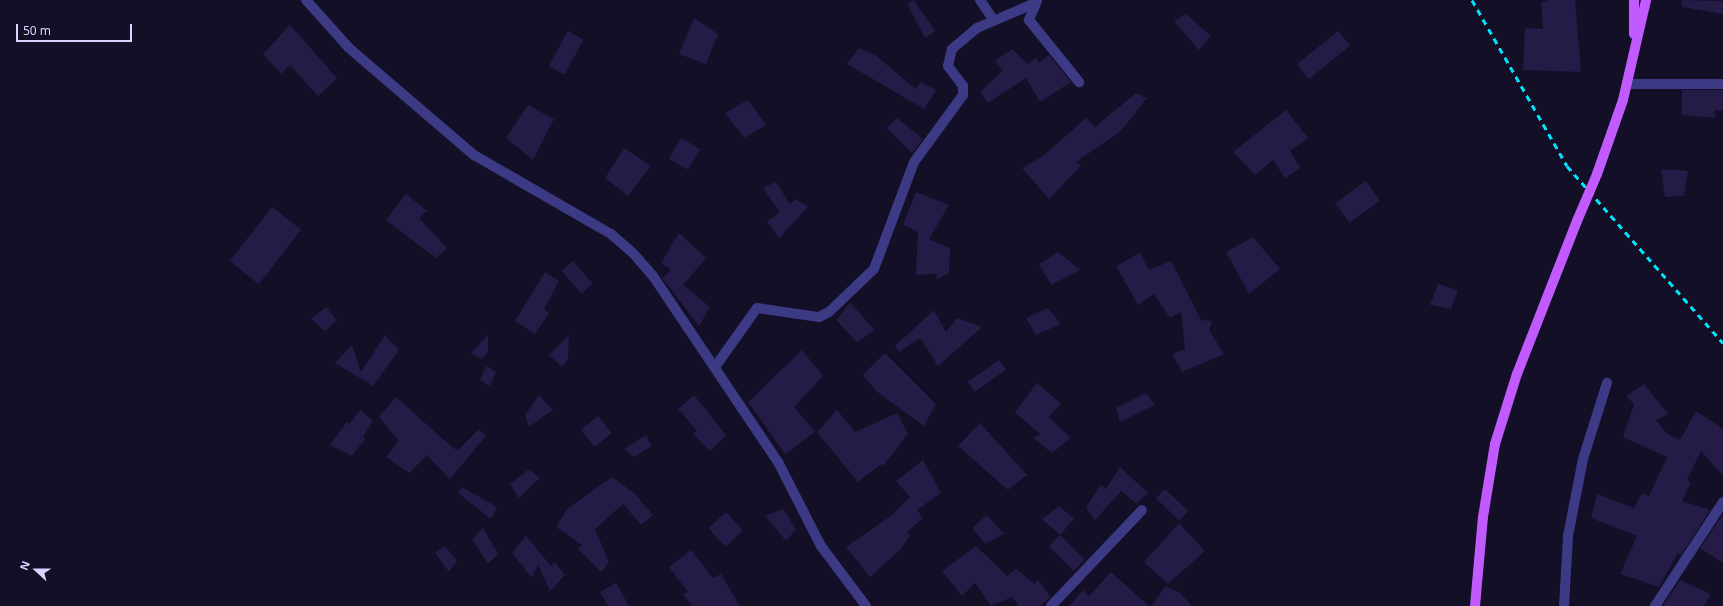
<!DOCTYPE html>
<html>
<head>
<meta charset="utf-8">
<style>
	body { margin:0 }
	#map { position:relative; width:1723px; height:606px; overflow:hidden; background:#130f26; font-family:"Noto Sans",sans-serif }
	div>[style] { position:absolute }
	[style*='--x'] { left:calc(var(--x)*1px); top:calc(var(--y)*1px); width:calc(var(--w)*1px); rotate:calc(var(--a)*1deg) }
	.building>* { inset:0; background:#241b47; transform-origin:0 0 }
	.minor>* { height:10px; margin:-5px; padding:0 5px; transform-origin:5px; border-radius:5px; background:#3d3a85 }
	.major>* { height:10px; margin:-5px; padding:0 5px; transform-origin:5px; border-radius:5px; background:#c25bff }
	.rail>* { height:3px; margin-top:-1.5px; transform-origin:0; background:repeating-linear-gradient(90deg,#00e5ff 0 6px,transparent 0 11px) }
	.major-bridge>* { height:10px; margin:-5px; padding:0 5px; transform-origin:5px; border-radius:5px; background:#c25bff }
	span { translate:-50% -50%; white-space:nowrap; text-align:center; line-height:1.15; -webkit-text-stroke:3px #130f26; paint-order:stroke }
	.north { position:absolute; left:16px; top:550px; width:40px; height:40px; -webkit-text-stroke:3px #130f26; paint-order:stroke; rotate:291deg; font-size:11px; font-weight:700; line-height:16px; text-align:center; color:#d9d4ff }
	.north::after { content:''; display:block; margin:auto; width:14px; height:18px; background:#d9d4ff; clip-path:polygon(50% 0,100% 100%,50% 72%,0 100%) }
	.scale { position:absolute; left:16px; top:24px; width:116px; height:18px; box-sizing:border-box; border:2px solid #d9d4ff; border-top:0; padding-left:5px; font-size:12px; line-height:14px; white-space:nowrap; color:#d9d4ff; -webkit-text-stroke:3px #130f26; paint-order:stroke }
</style>
</head>
<body>
<div id="map">
	<div class="building">
		<div style="clip-path:polygon(914px 0,935px 31px,925px 38px,907px 4px)"></div>
		<div style="clip-path:polygon(1549px 0,1575px 0,1581px 72px,1523px 70px,1525px 28px,1543px 29px,1541px 2px)"></div>
		<div style="clip-path:polygon(1682px 0,1723px 1px,1723px 14px,1682px 7px)"></div>
		<div style="clip-path:polygon(1186px 14px,1211px 36px,1199px 50px,1174px 21px)"></div>
		<div style="clip-path:polygon(694px 18px,718px 34px,706px 64px,679px 54px)"></div>
		<div style="clip-path:polygon(290px 25px,337px 78px,318px 96px,290px 65px,281px 74px,263px 54px)"></div>
		<div style="left:568px;top:31px;width:18px;height:40px;rotate:29deg"></div>
		<div style="left:1338px;top:31px;width:19px;height:53px;rotate:51deg"></div>
		<div style="clip-path:polygon(859px 48px,875px 55px,916px 89px,920px 82px,936px 90px,924px 109px,847px 64px)"></div>
		<div style="clip-path:polygon(1012px 49px,1028px 64px,1036px 58px,1039px 63px,1049px 55px,1071px 82px,1040px 102px,1026px 78px,988px 103px,980px 92px,1003px 70px,995px 61px)"></div>
		<div style="clip-path:polygon(1682px 90px,1723px 90px,1723px 111px,1715px 110px,1715px 118px,1682px 115px)"></div>
		<div style="clip-path:polygon(1136px 93px,1147px 98px,1121px 131px,1076px 162px,1081px 166px,1049px 199px,1022px 168px,1043px 156px,1086px 118px,1095px 127px)"></div>
		<div style="clip-path:polygon(748px 100px,766px 125px,744px 138px,725px 113px)"></div>
		<div style="clip-path:polygon(528px 105px,554px 119px,533px 160px,506px 138px)"></div>
		<div style="clip-path:polygon(1286px 110px,1308px 138px,1290px 151px,1300px 168px,1285px 178px,1273px 160px,1255px 175px,1233px 152px)"></div>
		<div style="clip-path:polygon(897px 118px,923px 139px,912px 153px,887px 128px)"></div>
		<div style="left:681px;top:138px;width:22px;height:24px;rotate:30deg"></div>
		<div style="clip-path:polygon(624px 148px,651px 166px,628px 196px,605px 178px)"></div>
		<div style="clip-path:polygon(1661px 169px,1688px 171px,1684px 196px,1665px 197px)"></div>
		<div style="left:1366px;top:181px;width:24px;height:38px;rotate:54deg"></div>
		<div style="clip-path:polygon(776px 182px,790px 204px,796px 199px,808px 207px,779px 238px,767px 222px,780px 212px,763px 188px)"></div>
		<div style="clip-path:polygon(916px 192px,949px 205px,929px 239px,950px 248px,949px 273px,936px 280px,937px 274px,916px 275px,918px 232px,903px 225px)"></div>
		<div style="clip-path:polygon(406px 194px,427px 211px,419px 218px,447px 248px,436px 258px,386px 220px)"></div>
		<div style="left:272px;top:207px;width:37px;height:69px;rotate:38deg"></div>
		<div style="clip-path:polygon(679px 233px,706px 258px,683px 285px,710px 307px,699px 326px,662px 278px,671px 270px,661px 263px)"></div>
		<div style="clip-path:polygon(1253px 237px,1280px 269px,1249px 294px,1226px 252px)"></div>
		<div style="clip-path:polygon(1058px 252px,1080px 270px,1051px 285px,1039px 264px)"></div>
		<div style="clip-path:polygon(1140px 253px,1149px 270px,1171px 261px,1201px 320px,1212px 321px,1209px 330px,1224px 354px,1182px 372px,1172px 354px,1185px 349px,1181px 312px,1170px 318px,1154px 294px,1138px 305px,1116px 266px)"></div>
		<div style="left:573px;top:261px;width:30px;height:15px;rotate:49deg"></div>
		<div style="clip-path:polygon(545px 272px,559px 281px,544px 309px,549px 313px,535px 334px,515px 321px)"></div>
		<div style="clip-path:polygon(1438px 284px,1458px 290px,1451px 309px,1430px 305px)"></div>
		<div style="clip-path:polygon(850px 303px,875px 330px,857px 342px,836px 320px)"></div>
		<div style="clip-path:polygon(326px 307px,337px 320px,325px 331px,311px 319px)"></div>
		<div style="clip-path:polygon(1048px 308px,1061px 324px,1036px 335px,1026px 318px)"></div>
		<div style="clip-path:polygon(934px 310px,946px 332px,957px 318px,982px 327px,938px 366px,920px 338px,899px 352px,895px 346px)"></div>
		<div style="clip-path:polygon(385px 335px,399px 350px,373px 386px,335px 363px,352px 345px,361px 372px)"></div>
		<div style="clip-path:polygon(488px 335px,488px 352px,482px 359px,471px 353px)"></div>
		<div style="clip-path:polygon(569px 335px,568px 359px,562px 367px,549px 355px)"></div>
		<div style="clip-path:polygon(802px 350px,823px 376px,794px 407px,815px 432px,785px 454px,748px 402px)"></div>
		<div style="clip-path:polygon(885px 353px,936px 404px,924px 426px,876px 391px,863px 375px)"></div>
		<div style="left:999px;top:360px;width:12px;height:38px;rotate:55deg"></div>
		<div style="clip-path:polygon(486px 366px,496px 372px,490px 386px,480px 380px)"></div>
		<div style="clip-path:polygon(1037px 383px,1061px 404px,1049px 417px,1071px 438px,1052px 453px,1033px 438px,1040px 434px,1015px 412px)"></div>
		<div style="clip-path:polygon(1644px 384px,1668px 414px,1656px 420px,1667px 434px,1680px 440px,1696px 411px,1723px 429px,1723px 476px,1701px 451px,1687px 480px,1691px 483px,1682px 501px,1710px 510px,1681px 555px,1678px 553px,1659px 587px,1620px 574px,1637px 536px,1591px 518px,1597px 494px,1634px 508px,1642px 493px,1649px 496px,1667px 457px,1623px 437px,1634px 404px,1626px 396px)"></div>
		<div style="clip-path:polygon(1146px 393px,1155px 405px,1120px 422px,1116px 408px)"></div>
		<div style="clip-path:polygon(539px 395px,553px 410px,529px 427px,525px 415px)"></div>
		<div style="clip-path:polygon(694px 395px,726px 435px,710px 451px,693px 434px,697px 431px,678px 409px)"></div>
		<div style="clip-path:polygon(396px 397px,453px 448px,458px 450px,479px 429px,486px 436px,450px 479px,427px 455px,409px 473px,386px 457px,399px 441px,379px 417px)"></div>
		<div style="clip-path:polygon(361px 410px,373px 421px,363px 437px,365px 439px,352px 456px,330px 445px,347px 422px,349px 424px)"></div>
		<div style="clip-path:polygon(837px 410px,855px 432px,897px 413px,908px 434px,883px 466px,881px 464px,858px 482px,817px 432px)"></div>
		<div style="left:598px;top:416px;width:22px;height:22px;rotate:51deg"></div>
		<div style="clip-path:polygon(980px 423px,1027px 475px,1008px 490px,958px 446px)"></div>
		<div style="clip-path:polygon(646px 435px,652px 446px,634px 457px,624px 449px)"></div>
		<div style="clip-path:polygon(923px 460px,941px 493px,917px 510px,923px 518px,907px 532px,910px 536px,899px 551px,870px 577px,846px 547px,892px 515px,910px 497px,896px 481px)"></div>
		<div style="clip-path:polygon(1120px 467px,1148px 493px,1136px 503px,1121px 491px,1095px 520px,1086px 507px,1101px 485px,1106px 489px)"></div>
		<div style="clip-path:polygon(529px 469px,540px 478px,519px 498px,510px 484px)"></div>
		<div style="clip-path:polygon(612px 477px,634px 493px,653px 515px,641px 525px,623px 504px,595px 529px,609px 562px,601px 572px,578px 549px,582px 545px,556px 527px,568px 508px)"></div>
		<div style="clip-path:polygon(462px 487px,497px 507px,491px 519px,458px 493px)"></div>
		<div style="left:1165px;top:489px;width:32px;height:13px;rotate:44deg"></div>
		<div style="clip-path:polygon(1059px 506px,1074px 519px,1060px 535px,1042px 519px)"></div>
		<div style="clip-path:polygon(783px 509px,796px 529px,786px 541px,765px 516px)"></div>
		<div style="left:726px;top:512px;width:25px;height:24px;rotate:47deg"></div>
		<div style="clip-path:polygon(1723px 514px,1723px 563px,1700px 548px)"></div>
		<div style="clip-path:polygon(987px 515px,1004px 534px,985px 544px,972px 528px)"></div>
		<div style="clip-path:polygon(1179px 523px,1205px 551px,1168px 584px,1144px 562px)"></div>
		<div style="clip-path:polygon(483px 528px,498px 554px,488px 564px,472px 539px)"></div>
		<div style="left:1060px;top:535px;width:35px;height:16px;rotate:45deg"></div>
		<div style="clip-path:polygon(526px 536px,551px 566px,555px 562px,565px 575px,550px 591px,538px 564px,532px 578px,512px 553px)"></div>
		<div style="clip-path:polygon(445px 546px,457px 561px,449px 572px,435px 553px)"></div>
		<div style="clip-path:polygon(976px 546px,1007px 576px,1016px 569px,1035px 584px,1038px 580px,1051px 597px,1040px 606px,1019px 606px,1012px 597px,991px 606px,975px 583px,962px 596px,942px 571px)"></div>
		<div style="clip-path:polygon(691px 550px,713px 578px,721px 574px,740px 606px,692px 606px,683px 594px,688px 592px,669px 567px)"></div>
		<div style="clip-path:polygon(1111px 572px,1149px 606px,1069px 606px,1083px 590px,1089px 596px)"></div>
		<div style="clip-path:polygon(1680px 580px,1711px 594px,1704px 606px,1663px 606px)"></div>
		<div style="clip-path:polygon(616px 583px,629px 606px,608px 606px,600px 592px)"></div>
		<div style="clip-path:polygon(1165px 586px,1180px 593px,1192px 606px,1152px 606px)"></div>
	</div>
	<div class="minor">
		<div style="--x:306;--y:0;--w:64;--a:48.1"></div>
		<div style="--x:349;--y:48;--w:165;--a:40.6"></div>
		<div style="--x:474;--y:155;--w:158;--a:30"></div>
		<div style="--x:611;--y:234;--w:29;--a:41"></div>
		<div style="--x:633;--y:253;--w:30;--a:49"></div>
		<div style="--x:653;--y:276;--w:224;--a:56.1"></div>
		<div style="--x:778;--y:462;--w:94;--a:62.9"></div>
		<div style="--x:821;--y:546;--w:75;--a:53.1"></div>
		<div style="--x:980;--y:0;--w:23;--a:56"></div>
		<div style="--x:1037;--y:1;--w:21;--a:113"></div>
		<div style="--x:1029;--y:20;--w:80;--a:51.1"></div>
		<div style="--x:1627;--y:84;--w:96;--a:0"></div>
		<div style="--x:715;--y:367;--w:72;--a:-54.6"></div>
		<div style="--x:757;--y:308;--w:63;--a:8.3"></div>
		<div style="--x:819;--y:317;--w:11;--a:-27"></div>
		<div style="--x:829;--y:312;--w:62;--a:-43.7"></div>
		<div style="--x:874;--y:269;--w:114;--a:-69.5"></div>
		<div style="--x:914;--y:162;--w:83;--a:-53.8"></div>
		<div style="--x:963;--y:95;--w:9;--a:-90"></div>
		<div style="--x:963;--y:86;--w:25;--a:-127"></div>
		<div style="--x:948;--y:66;--w:17;--a:-77"></div>
		<div style="--x:952;--y:49;--w:33;--a:-40"></div>
		<div style="--x:977;--y:28;--w:63;--a:-23.3"></div>
		<div style="--x:1051;--y:606;--w:132;--a:-46.5"></div>
		<div style="--x:1564;--y:606;--w:70;--a:-86.7"></div>
		<div style="--x:1568;--y:536;--w:78;--a:-79"></div>
		<div style="--x:1583;--y:459;--w:80;--a:-72.5"></div>
		<div style="--x:1655;--y:606;--w:124;--a:-56.8"></div>
	</div>
	<div class="major">
		<div style="--x:1634;--y:0;--w:34;--a:90"></div>
		<div style="--x:1597;--y:174;--w:78;--a:-70.6"></div>
		<div style="--x:1623;--y:100;--w:103;--a:-77"></div>
		<div style="--x:1475;--y:606;--w:89;--a:-84.9"></div>
		<div style="--x:1483;--y:517;--w:74;--a:-80.7"></div>
		<div style="--x:1495;--y:444;--w:73;--a:-72.6"></div>
		<div style="--x:1517;--y:374;--w:164;--a:-68.6"></div>
	</div>
	<div class="rail">
		<div style="--x:1472;--y:0;--w:191;--a:60.2"></div>
		<div style="--x:1567;--y:166;--w:236;--a:48.6"></div>
	</div>
	<div class="major-bridge">
		<div style="--x:1577;--y:221;--w:51;--a:-66.9"></div>
	</div>
	<div class="north">N</div>
	<div class="scale">50 m</div>
</div>
</body>
</html>
